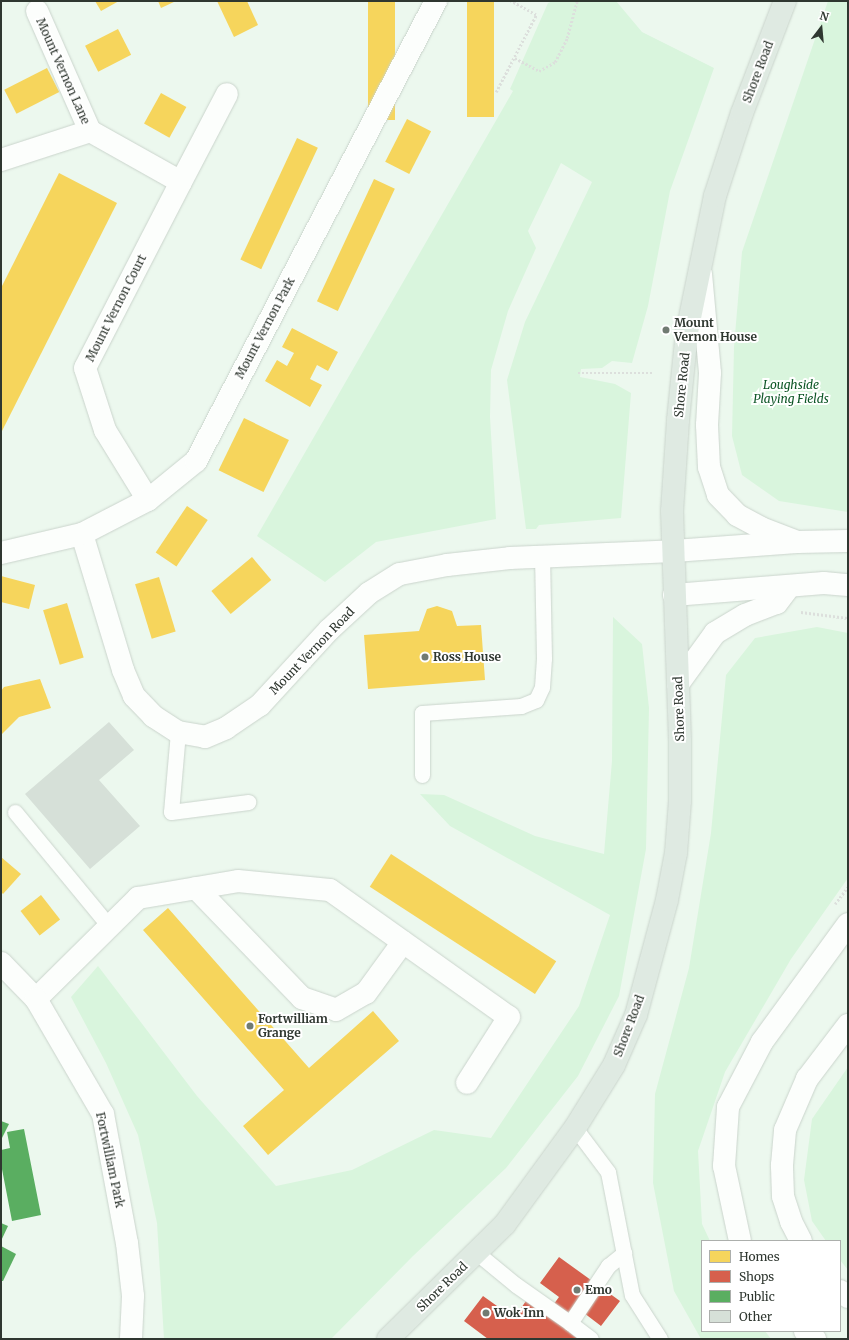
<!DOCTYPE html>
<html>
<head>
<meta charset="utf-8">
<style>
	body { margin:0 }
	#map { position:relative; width:849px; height:1340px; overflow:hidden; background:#ecf8ee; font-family:Merriweather,serif }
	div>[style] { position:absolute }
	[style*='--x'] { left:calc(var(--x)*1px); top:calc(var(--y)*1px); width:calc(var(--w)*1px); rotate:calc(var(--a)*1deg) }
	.green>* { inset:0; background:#d9f5dd }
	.homes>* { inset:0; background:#f6d55c; transform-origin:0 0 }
	.shops>* { inset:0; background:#d6604d }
	.public>* { inset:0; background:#5aae61 }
	.building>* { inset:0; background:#d6e0d8 }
	.path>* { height:2.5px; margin-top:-1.25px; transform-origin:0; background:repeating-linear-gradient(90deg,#dcdfdc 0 2px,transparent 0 4px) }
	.roads { filter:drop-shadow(0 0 1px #cad4cc) drop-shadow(0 0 1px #cad4cc) }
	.lane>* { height:15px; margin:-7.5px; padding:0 7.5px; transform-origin:7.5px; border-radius:7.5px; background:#fcfefc }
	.street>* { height:22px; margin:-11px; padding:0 11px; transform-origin:11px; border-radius:11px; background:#fcfefc }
	.secondary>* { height:22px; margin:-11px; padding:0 11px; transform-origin:11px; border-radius:11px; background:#fcfefc }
	.primary>* { height:22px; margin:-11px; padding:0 11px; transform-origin:11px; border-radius:11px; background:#dfeae2 }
	.dots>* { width:11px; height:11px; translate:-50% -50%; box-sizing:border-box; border:2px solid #fff; border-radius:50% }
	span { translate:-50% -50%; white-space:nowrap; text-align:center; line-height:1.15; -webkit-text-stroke:4px #fff; paint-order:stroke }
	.street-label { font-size:12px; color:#2f3730 }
	.poi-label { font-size:12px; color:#2f3730; font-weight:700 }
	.left { translate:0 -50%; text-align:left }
	.park-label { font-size:12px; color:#0c5525; font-style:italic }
	.frame { position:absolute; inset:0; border:2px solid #2f3730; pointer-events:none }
	.legend { position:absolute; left:701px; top:1240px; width:140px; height:92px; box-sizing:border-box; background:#fff; border:1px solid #acafac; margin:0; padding:5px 7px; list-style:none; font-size:12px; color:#2f3730 }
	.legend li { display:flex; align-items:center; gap:8px; height:20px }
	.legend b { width:20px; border:1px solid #acafac }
	.north { position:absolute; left:801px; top:8px; width:40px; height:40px; -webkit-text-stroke:3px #fff; paint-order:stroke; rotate:16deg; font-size:11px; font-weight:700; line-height:16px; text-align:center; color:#2f3730 }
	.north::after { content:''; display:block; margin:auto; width:14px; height:18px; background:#2f3730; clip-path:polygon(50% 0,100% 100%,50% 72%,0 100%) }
</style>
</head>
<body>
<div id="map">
	<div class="green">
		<div style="clip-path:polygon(553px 1px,616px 1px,642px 32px,714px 68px,670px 191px,648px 306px,632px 363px,612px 361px,602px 368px,581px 369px,580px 377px,615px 384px,631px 393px,621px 518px,539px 525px,536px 529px,526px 529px,507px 380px,525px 322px,592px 182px,561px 163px,528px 231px,536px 248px,508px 311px,491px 370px,490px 417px,496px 519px,376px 542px,325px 582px,257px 536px,513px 91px,510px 89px,548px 3px)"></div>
		<div style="clip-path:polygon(828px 1px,848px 1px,848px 512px,779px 501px,742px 475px,732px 436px,734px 347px,742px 252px)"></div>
		<div style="clip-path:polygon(613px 617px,642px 644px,649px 708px,646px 849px,619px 996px,578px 1076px,506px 1168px,413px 1256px,331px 1339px,164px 1339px,157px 1223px,138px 1135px,106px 1063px,71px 997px,98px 966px,197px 1096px,276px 1186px,352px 1170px,434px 1130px,491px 1138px,579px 1006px,610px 915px,450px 826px,420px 794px,444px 795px,535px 836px,604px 854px,612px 761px)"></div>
		<div style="clip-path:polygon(817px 627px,848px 633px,848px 878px,791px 959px,725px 1072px,698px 1151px,702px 1224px,710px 1241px,702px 1241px,702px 1331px,765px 1331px,771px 1339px,701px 1339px,674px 1291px,653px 1183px,655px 1094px,689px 968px,711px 833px,726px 675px,755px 638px)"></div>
		<div style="clip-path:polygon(848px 1067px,848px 1270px,840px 1260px,840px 1241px,826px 1241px,812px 1221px,804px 1180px,812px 1119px)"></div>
	</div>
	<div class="homes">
		<div style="clip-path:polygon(95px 1px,119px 1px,101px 11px)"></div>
		<div style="clip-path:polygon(158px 1px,176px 1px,161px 8px)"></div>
		<div style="clip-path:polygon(217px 1px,247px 1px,258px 25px,234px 37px)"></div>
		<div style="left:368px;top:1px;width:27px;height:119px"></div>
		<div style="left:467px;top:1px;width:27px;height:116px"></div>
		<div style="left:118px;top:29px;width:29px;height:37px;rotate:63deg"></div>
		<div style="left:47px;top:68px;width:27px;height:48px;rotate:63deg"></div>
		<div style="left:161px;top:93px;width:29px;height:35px;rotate:29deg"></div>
		<div style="left:407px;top:119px;width:27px;height:48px;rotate:27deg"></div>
		<div style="left:297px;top:138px;width:23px;height:134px;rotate:25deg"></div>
		<div style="clip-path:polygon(59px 173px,117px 203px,1px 433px,1px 288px)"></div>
		<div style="left:374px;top:179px;width:23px;height:135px;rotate:25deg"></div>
		<div style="clip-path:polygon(292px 328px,338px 352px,328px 371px,317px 365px,310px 379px,322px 385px,310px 407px,265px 381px,277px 360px,287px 366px,294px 353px,282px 347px)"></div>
		<div style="left:244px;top:418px;width:50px;height:58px;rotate:26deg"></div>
		<div style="left:187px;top:506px;width:25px;height:56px;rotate:34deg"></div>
		<div style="left:252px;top:557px;width:30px;height:53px;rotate:50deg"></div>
		<div style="clip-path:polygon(1px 576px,35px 585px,29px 609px,1px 602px)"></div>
		<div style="left:159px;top:577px;width:57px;height:25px;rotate:73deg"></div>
		<div style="left:67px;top:603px;width:57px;height:25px;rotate:73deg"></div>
		<div style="clip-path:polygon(437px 606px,452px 611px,457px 626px,481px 625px,485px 680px,368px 689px,364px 635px,419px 631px,427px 609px)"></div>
		<div style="clip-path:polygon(40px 679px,51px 708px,19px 717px,1px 735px,1px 691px,4px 687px)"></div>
		<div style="left:391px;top:854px;width:197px;height:39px;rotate:33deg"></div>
		<div style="clip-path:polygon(1px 857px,21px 874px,3px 894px,1px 892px)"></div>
		<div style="left:41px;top:895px;width:31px;height:26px;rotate:52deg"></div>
		<div style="clip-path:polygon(168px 908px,309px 1068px,373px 1011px,399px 1041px,268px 1155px,243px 1126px,284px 1090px,143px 930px)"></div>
	</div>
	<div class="shops">
		<div style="clip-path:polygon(559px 1257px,620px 1301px,601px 1326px,584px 1313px,569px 1332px,578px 1339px,488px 1339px,464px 1321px,483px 1296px,514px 1318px,526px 1301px,545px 1316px,559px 1297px,540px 1283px)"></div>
	</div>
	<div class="public">
		<div style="clip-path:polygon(1px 1121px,9px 1124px,1px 1140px)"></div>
		<div style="clip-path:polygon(24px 1129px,41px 1215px,12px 1221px,1px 1164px,1px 1150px,10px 1148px,7px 1132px)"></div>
		<div style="clip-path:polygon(1px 1223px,8px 1226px,1px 1241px)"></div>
		<div style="clip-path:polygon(1px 1246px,16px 1254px,3px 1281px,1px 1281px)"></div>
	</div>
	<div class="building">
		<div style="clip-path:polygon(109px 722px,134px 750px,99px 780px,140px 826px,90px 869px,25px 794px)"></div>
	</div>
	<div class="path">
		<div style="--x:515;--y:58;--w:27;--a:28"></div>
		<div style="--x:539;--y:71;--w:18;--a:-29"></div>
		<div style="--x:555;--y:62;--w:27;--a:-63"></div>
		<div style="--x:567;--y:38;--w:38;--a:-75"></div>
		<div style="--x:496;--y:92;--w:87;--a:-62.5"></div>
		<div style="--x:536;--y:15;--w:29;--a:-151"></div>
		<div style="--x:578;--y:373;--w:74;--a:0"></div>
		<div style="--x:801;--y:612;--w:47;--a:7.3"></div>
		<div style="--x:835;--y:904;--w:21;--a:-53"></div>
	</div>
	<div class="roads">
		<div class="lane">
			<div style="--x:178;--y:732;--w:80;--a:95"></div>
			<div style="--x:171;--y:812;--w:78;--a:-7.4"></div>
			<div style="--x:422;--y:775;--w:62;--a:-90"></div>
			<div style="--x:422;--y:713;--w:99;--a:-4"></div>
			<div style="--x:521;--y:706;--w:16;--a:-22"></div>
			<div style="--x:536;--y:700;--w:14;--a:-65"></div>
			<div style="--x:542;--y:687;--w:29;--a:-86"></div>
			<div style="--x:544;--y:658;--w:102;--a:-91.1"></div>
			<div style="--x:15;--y:812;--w:148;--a:50.5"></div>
			<div style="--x:575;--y:1128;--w:55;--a:53.1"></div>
			<div style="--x:608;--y:1172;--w:125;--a:79"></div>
			<div style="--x:632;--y:1295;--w:52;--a:57.5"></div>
			<div style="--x:477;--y:1253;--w:50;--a:39.4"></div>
			<div style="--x:516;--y:1285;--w:66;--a:35.1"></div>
			<div style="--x:570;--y:1323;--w:69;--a:-56.3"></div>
			<div style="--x:608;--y:1266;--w:21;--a:-39"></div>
			<div style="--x:570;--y:1323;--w:26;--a:37"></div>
		</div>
		<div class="street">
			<div style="--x:37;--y:11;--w:131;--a:66.2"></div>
			<div style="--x:1;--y:160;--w:94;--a:-18"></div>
			<div style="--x:90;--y:131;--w:104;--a:29.3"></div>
			<div style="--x:181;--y:182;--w:99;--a:-62.4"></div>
			<div style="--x:148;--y:500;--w:82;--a:-121.6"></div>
			<div style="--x:105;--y:430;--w:65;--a:-107.9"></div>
			<div style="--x:85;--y:368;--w:209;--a:-62.7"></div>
			<div style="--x:82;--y:534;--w:142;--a:73.2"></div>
			<div style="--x:123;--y:670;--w:28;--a:67"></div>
			<div style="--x:134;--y:696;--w:28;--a:46"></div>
			<div style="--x:153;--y:716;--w:30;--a:33"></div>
			<div style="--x:178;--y:732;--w:27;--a:10"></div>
			<div style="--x:205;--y:737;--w:23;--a:-23"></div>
			<div style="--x:226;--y:728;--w:41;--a:-34.1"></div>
			<div style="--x:260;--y:705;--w:102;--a:-47.4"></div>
			<div style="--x:329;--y:630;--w:54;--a:-42.8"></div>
			<div style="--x:369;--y:593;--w:36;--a:-32"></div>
			<div style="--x:400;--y:574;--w:48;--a:-10.8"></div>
			<div style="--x:447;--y:565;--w:63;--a:-6.3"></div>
			<div style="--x:510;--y:558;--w:164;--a:-2.4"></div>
			<div style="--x:1;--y:553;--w:83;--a:-13.2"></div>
			<div style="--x:82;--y:534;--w:74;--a:-27.3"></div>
			<div style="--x:148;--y:500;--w:62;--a:-39.1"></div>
			<div style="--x:196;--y:461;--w:519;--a:-62.45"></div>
			<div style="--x:196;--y:888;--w:153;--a:46.1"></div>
			<div style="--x:302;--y:998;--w:36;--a:19"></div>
			<div style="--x:336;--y:1010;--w:34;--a:-30"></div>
			<div style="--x:366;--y:993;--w:63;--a:-54"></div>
			<div style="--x:36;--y:999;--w:144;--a:-44.7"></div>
			<div style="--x:138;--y:898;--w:101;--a:-9.6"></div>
			<div style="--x:238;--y:881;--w:92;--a:5.6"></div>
			<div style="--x:330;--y:890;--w:219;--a:35.4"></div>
			<div style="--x:509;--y:1017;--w:78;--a:122.5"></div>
		</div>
		<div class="secondary">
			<div style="--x:701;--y:274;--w:99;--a:84.8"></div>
			<div style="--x:710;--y:373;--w:52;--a:93.3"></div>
			<div style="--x:707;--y:425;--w:42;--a:87.3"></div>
			<div style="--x:709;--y:467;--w:29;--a:72"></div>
			<div style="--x:718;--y:495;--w:28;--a:46"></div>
			<div style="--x:737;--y:515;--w:27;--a:28"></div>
			<div style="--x:761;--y:528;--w:39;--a:21"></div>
			<div style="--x:674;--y:551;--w:123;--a:-4.2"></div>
			<div style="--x:797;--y:542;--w:51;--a:-1.1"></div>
			<div style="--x:674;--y:595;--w:150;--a:-4.6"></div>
			<div style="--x:824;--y:583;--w:24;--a:5"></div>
			<div style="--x:678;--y:684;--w:63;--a:-54"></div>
			<div style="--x:715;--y:633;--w:35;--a:-31"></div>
			<div style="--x:745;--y:615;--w:34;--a:-21"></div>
			<div style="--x:777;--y:603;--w:21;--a:-53"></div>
			<div style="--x:1;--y:963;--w:50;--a:45.8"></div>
			<div style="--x:36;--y:999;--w:133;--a:59.8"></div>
			<div style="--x:103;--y:1114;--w:131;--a:79.5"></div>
			<div style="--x:127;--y:1243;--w:53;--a:83.5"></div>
			<div style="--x:133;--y:1296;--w:43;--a:92.7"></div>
			<div style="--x:740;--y:1241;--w:77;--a:-102"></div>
			<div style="--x:724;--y:1166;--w:59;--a:-86.1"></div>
			<div style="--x:728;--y:1107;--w:73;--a:-62.4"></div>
			<div style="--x:762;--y:1042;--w:146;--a:-53.9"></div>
			<div style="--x:801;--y:1241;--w:22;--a:-117"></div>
			<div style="--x:791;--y:1221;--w:26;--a:-108"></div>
			<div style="--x:783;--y:1196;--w:31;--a:-92"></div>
			<div style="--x:782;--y:1165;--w:35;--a:-85"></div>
			<div style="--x:785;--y:1130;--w:56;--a:-66.7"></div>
			<div style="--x:807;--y:1079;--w:68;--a:-52.8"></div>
			<div style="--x:840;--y:1291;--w:10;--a:37"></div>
			<div style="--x:805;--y:1331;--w:13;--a:39"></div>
		</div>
		<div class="primary">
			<div style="--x:388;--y:1339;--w:164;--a:-44.5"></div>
			<div style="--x:505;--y:1224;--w:119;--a:-53.9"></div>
			<div style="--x:575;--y:1128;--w:74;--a:-58.2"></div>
			<div style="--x:614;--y:1065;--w:55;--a:-66.3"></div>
			<div style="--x:636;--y:1015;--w:119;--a:-74.9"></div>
			<div style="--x:667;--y:900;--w:48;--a:-79.2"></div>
			<div style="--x:676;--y:853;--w:52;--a:-85.6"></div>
			<div style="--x:680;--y:801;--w:61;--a:-90"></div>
			<div style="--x:680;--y:740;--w:229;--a:-92"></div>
			<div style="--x:672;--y:511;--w:91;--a:-86.2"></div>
			<div style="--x:678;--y:420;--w:88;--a:-84.2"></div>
			<div style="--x:687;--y:332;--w:139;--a:-78.4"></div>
			<div style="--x:715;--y:196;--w:87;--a:-72"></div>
			<div style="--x:742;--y:113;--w:120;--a:-69"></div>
		</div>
	</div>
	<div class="dots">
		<div style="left:666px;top:330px;background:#717b72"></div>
		<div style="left:425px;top:657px;background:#717b72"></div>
		<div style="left:250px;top:1026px;background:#717b72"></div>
		<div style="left:577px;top:1290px;background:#717b72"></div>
		<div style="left:486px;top:1313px;background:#717b72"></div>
	</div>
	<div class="street-label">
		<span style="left:63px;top:71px;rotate:66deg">Mount Vernon Lane</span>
		<span style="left:758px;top:72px;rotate:-69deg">Shore Road</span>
		<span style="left:116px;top:308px;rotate:-63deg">Mount Vernon Court</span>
		<span style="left:265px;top:328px;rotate:-62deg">Mount Vernon Park</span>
		<span style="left:682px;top:385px;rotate:-84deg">Shore Road</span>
		<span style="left:312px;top:651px;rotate:-46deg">Mount Vernon Road</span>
		<span style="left:679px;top:709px;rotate:-92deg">Shore Road</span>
		<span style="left:629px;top:1026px;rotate:-69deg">Shore Road</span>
		<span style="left:110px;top:1160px;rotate:78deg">Fortwilliam Park</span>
		<span style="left:442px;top:1287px;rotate:-44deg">Shore Road</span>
	</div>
	<div class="poi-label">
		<span class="left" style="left:674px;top:330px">Mount<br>Vernon House</span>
		<span class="left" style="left:433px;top:657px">Ross House</span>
		<span class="left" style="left:258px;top:1026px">Fortwilliam<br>Grange</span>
		<span class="left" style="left:585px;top:1290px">Emo</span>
		<span class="left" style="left:494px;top:1313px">Wok Inn</span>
	</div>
	<div class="park-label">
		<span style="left:791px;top:392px">Loughside<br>Playing Fields</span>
	</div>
	<div class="frame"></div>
	<ul class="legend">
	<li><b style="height:11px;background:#f6d55c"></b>Homes</li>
	<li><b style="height:11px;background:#d6604d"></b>Shops</li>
	<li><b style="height:11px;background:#5aae61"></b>Public</li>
	<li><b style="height:11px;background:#d6e0d8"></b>Other</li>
	</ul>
	<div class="north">N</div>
</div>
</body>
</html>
